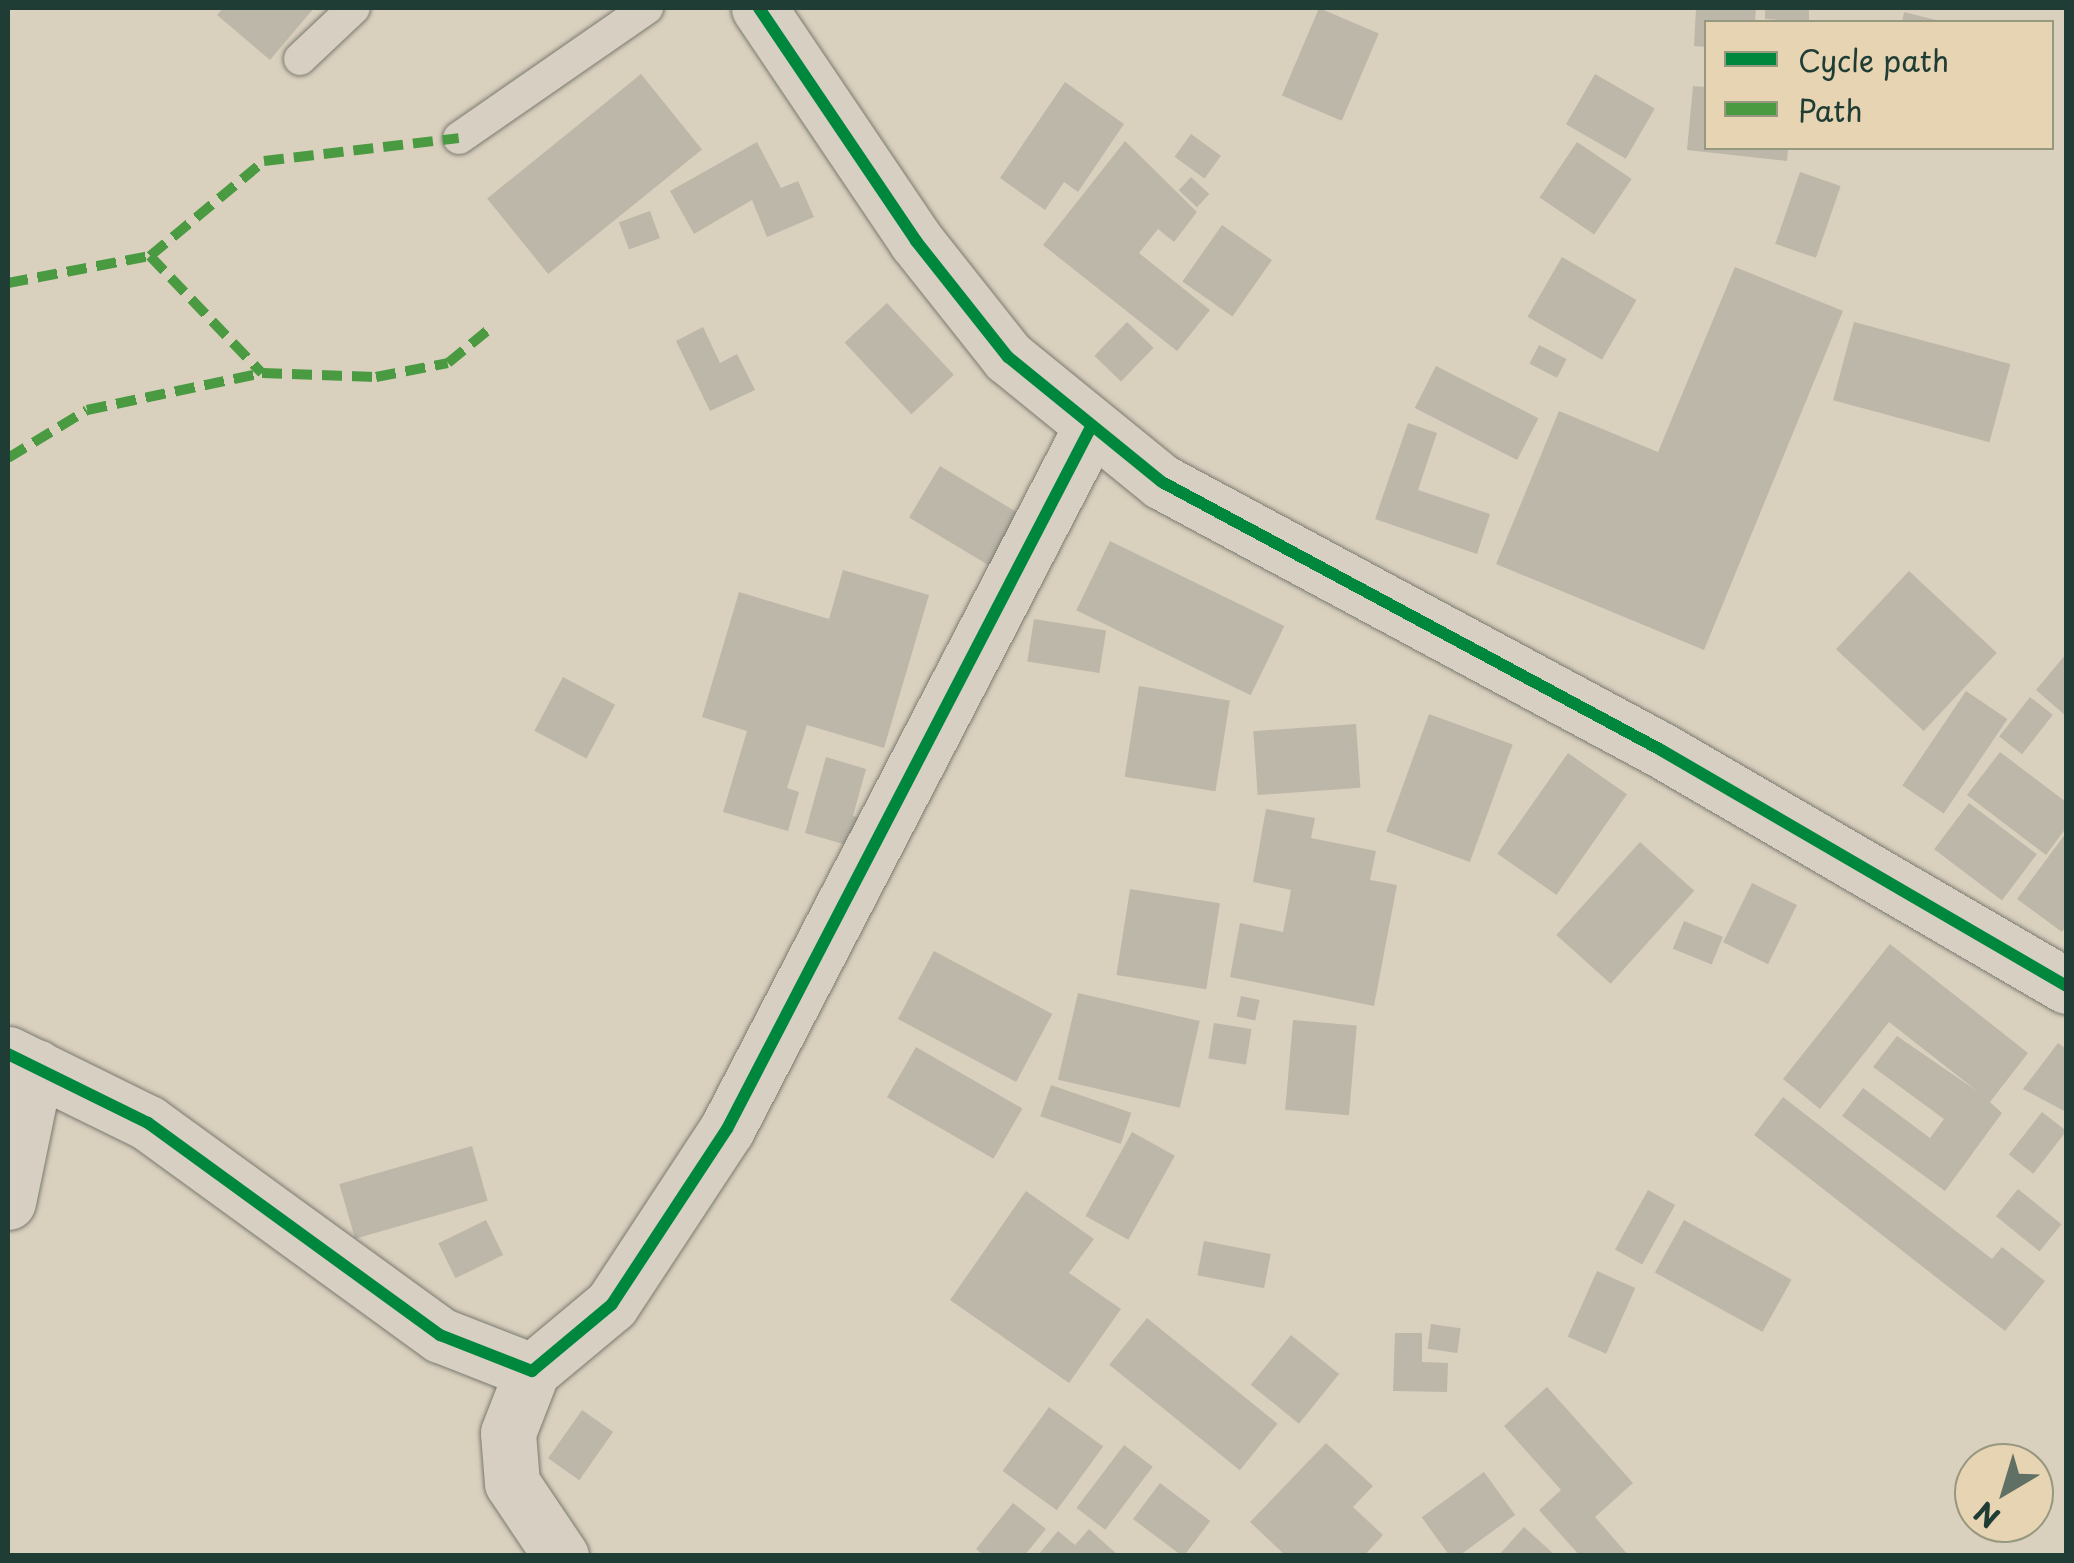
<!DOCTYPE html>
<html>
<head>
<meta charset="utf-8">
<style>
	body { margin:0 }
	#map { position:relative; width:2074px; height:1563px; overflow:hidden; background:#dad0be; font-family:"Playpen Sans",sans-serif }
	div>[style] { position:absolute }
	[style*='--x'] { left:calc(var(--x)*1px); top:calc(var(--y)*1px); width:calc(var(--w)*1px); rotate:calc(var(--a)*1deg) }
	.building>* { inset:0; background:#bdb7aa; transform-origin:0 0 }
	.roads { filter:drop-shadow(0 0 2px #797a70) drop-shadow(0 0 2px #797a70) }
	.service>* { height:32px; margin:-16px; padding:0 16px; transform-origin:16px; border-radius:16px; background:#d6cfc2 }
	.minor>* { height:55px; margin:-27.5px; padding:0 27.5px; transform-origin:27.5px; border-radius:27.5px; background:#d6cfc2 }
	.quiet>* { height:10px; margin-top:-5px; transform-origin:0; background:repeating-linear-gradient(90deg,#4a9a42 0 20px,transparent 0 30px) }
	.cycleway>* { height:12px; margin:-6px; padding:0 6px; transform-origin:6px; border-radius:6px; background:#00873e }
	span { translate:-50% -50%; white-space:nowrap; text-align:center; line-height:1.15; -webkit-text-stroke:9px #e6d4b2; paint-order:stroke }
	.frame { position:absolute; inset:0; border:10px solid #1f3d34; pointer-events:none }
	.legend { position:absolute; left:1704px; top:20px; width:350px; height:130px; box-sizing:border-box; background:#e6d4b2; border:2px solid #969880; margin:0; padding:12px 18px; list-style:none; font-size:30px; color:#1f3d34 }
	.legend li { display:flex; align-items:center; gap:20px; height:50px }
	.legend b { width:50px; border:2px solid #969880 }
	.north { position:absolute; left:1954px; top:1443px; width:100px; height:100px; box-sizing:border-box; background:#e6d4b2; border:2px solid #969880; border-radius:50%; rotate:218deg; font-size:28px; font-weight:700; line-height:40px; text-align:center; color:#1f3d34 }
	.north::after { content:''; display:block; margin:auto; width:35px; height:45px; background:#607064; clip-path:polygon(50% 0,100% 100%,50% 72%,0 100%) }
</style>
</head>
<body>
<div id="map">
	<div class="building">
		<div style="clip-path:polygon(223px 8px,314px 8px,270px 60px,217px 15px)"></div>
		<div style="left:1319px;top:8px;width:65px;height:95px;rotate:23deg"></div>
		<div style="clip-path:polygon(1696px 8px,1756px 8px,1755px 22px,1706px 22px,1706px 47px,1694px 46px)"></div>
		<div style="clip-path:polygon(1765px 8px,1809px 8px,1809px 22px,1765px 19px)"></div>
		<div style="clip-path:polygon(1904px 12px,1940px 21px,1940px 22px,1902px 22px)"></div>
		<div style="left:641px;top:74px;width:97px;height:198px;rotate:51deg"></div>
		<div style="left:1595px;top:74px;width:69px;height:58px;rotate:30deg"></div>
		<div style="clip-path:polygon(1065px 82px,1124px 124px,1078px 192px,1064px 182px,1045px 210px,1000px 178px)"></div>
		<div style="clip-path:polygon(1693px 86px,1706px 87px,1706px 148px,1788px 148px,1787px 161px,1687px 150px)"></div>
		<div style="left:1191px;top:134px;width:37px;height:28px;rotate:36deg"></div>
		<div style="clip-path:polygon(1125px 141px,1197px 212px,1174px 242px,1158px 229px,1139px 253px,1210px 310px,1177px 351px,1043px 245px)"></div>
		<div style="clip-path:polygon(757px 142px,781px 188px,798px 181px,814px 217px,767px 237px,752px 200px,694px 234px,670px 191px)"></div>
		<div style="left:1577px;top:142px;width:66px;height:67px;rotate:34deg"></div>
		<div style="left:1800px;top:172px;width:43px;height:76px;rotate:19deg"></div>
		<div style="left:1191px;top:177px;width:25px;height:18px;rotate:43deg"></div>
		<div style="left:650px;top:211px;width:29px;height:33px;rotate:70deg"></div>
		<div style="left:1222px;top:225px;width:61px;height:69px;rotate:35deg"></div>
		<div style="left:1562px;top:257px;width:86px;height:69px;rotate:30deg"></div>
		<div style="clip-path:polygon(1735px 267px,1843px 311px,1704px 650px,1496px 564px,1559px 411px,1658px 452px)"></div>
		<div style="left:887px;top:303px;width:98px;height:58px;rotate:47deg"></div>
		<div style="left:1127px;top:322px;width:37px;height:47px;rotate:44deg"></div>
		<div style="left:1854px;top:322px;width:162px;height:81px;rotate:15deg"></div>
		<div style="clip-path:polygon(703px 327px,720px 363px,737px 354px,755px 390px,710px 411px,676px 341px)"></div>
		<div style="left:1539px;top:345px;width:31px;height:21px;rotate:27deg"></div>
		<div style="left:1436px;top:366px;width:115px;height:47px;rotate:27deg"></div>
		<div style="clip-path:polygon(1408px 423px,1437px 433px,1418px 490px,1490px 514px,1477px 554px,1375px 519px)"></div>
		<div style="left:940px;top:466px;width:102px;height:60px;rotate:31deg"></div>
		<div style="left:1110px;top:541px;width:194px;height:77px;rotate:26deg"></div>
		<div style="clip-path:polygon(843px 570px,929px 595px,884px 748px,807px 725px,787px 788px,799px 792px,788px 831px,723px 812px,747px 731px,702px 717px,739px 592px,829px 619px)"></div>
		<div style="left:1909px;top:571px;width:120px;height:107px;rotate:43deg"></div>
		<div style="left:1034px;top:619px;width:73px;height:43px;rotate:9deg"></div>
		<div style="clip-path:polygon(2066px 654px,2066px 716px,2036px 690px)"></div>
		<div style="left:563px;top:677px;width:59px;height:61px;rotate:28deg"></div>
		<div style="left:1139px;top:686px;width:92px;height:92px;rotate:9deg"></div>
		<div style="left:1966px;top:691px;width:50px;height:114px;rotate:34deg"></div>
		<div style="left:2030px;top:697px;width:29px;height:50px;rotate:38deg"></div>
		<div style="left:1429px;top:714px;width:89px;height:125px;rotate:20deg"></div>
		<div style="left:1356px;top:724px;width:64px;height:103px;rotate:86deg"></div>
		<div style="clip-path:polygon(2000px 752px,2066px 802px,2066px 828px,2046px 855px,1967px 795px)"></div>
		<div style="left:1568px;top:753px;width:72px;height:123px;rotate:35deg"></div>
		<div style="clip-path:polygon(826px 757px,866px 769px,853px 816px,865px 819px,857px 848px,805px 833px)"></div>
		<div style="left:1969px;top:803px;width:85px;height:58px;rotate:37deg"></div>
		<div style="clip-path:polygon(1266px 809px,1315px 818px,1311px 838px,1376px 851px,1370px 880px,1397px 885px,1374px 1006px,1230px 977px,1240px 923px,1283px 932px,1291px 890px,1253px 882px)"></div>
		<div style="clip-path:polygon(2066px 833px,2066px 925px,2062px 932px,2017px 899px)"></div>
		<div style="left:1640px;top:842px;width:73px;height:125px;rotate:42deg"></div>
		<div style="left:1752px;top:883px;width:50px;height:66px;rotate:26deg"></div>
		<div style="left:1130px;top:889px;width:91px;height:87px;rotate:9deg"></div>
		<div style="left:1684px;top:921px;width:42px;height:30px;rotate:22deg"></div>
		<div style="clip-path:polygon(1890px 944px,2028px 1053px,1990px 1102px,2002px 1113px,1945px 1191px,1842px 1116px,1863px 1088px,1930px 1138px,1944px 1119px,1873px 1067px,1897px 1036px,1977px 1091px,1889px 1022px,1820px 1109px,1783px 1079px)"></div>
		<div style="left:934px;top:951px;width:134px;height:77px;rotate:28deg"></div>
		<div style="left:1078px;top:993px;width:125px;height:89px;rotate:13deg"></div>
		<div style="left:1241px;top:996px;width:19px;height:21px;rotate:12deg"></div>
		<div style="left:1293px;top:1020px;width:64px;height:90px;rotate:5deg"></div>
		<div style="left:1214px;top:1023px;width:38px;height:36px;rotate:9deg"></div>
		<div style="clip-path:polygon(2058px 1043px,2066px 1049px,2066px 1112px,2023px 1089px)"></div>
		<div style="left:916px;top:1047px;width:123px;height:58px;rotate:30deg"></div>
		<div style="left:1051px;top:1085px;width:85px;height:33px;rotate:19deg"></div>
		<div style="clip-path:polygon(1783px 1097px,1992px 1259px,2002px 1247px,2045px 1281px,2005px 1331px,1754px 1135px)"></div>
		<div style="left:2042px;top:1112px;width:31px;height:54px;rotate:38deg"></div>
		<div style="left:1132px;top:1132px;width:49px;height:96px;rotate:29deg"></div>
		<div style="left:472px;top:1146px;width:57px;height:138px;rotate:74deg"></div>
		<div style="left:2018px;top:1189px;width:56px;height:35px;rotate:39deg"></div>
		<div style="left:1648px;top:1190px;width:31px;height:68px;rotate:29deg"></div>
		<div style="clip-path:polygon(1026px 1191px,1094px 1239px,1069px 1273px,1121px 1309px,1069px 1383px,950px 1300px)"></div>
		<div style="left:486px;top:1220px;width:39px;height:53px;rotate:64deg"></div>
		<div style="left:1684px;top:1220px;width:123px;height:60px;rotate:29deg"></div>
		<div style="left:1204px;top:1241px;width:68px;height:35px;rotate:11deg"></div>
		<div style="left:1597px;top:1271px;width:42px;height:72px;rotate:24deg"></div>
		<div style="left:1147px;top:1318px;width:168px;height:60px;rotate:39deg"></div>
		<div style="left:1431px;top:1324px;width:30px;height:25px;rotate:8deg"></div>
		<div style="clip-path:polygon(1395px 1333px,1422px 1333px,1422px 1362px,1448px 1363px,1447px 1392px,1393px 1391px)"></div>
		<div style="left:1291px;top:1335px;width:62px;height:64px;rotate:39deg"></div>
		<div style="clip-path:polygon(1547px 1387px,1633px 1483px,1595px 1517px,1629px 1556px,1580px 1556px,1539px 1510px,1561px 1490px,1504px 1426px)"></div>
		<div style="left:1049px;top:1407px;width:67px;height:79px;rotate:36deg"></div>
		<div style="left:582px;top:1410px;width:38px;height:59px;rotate:35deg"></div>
		<div style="clip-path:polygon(1326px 1443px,1373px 1486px,1353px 1507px,1383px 1535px,1364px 1556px,1286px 1556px,1250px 1522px)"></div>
		<div style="left:1124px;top:1445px;width:36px;height:79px;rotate:37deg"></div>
		<div style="left:1484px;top:1472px;width:53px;height:77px;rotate:54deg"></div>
		<div style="left:1160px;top:1483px;width:63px;height:45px;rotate:37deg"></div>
		<div style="clip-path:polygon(1013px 1503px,1046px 1529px,1024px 1556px,985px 1556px,976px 1549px)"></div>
		<div style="clip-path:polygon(1524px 1527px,1556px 1556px,1498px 1556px)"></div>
		<div style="clip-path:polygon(1089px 1529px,1119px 1556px,1037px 1556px,1058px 1531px,1075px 1545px)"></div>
	</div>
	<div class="roads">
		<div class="service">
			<div style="--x:300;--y:59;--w:74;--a:-43.4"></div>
			<div style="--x:459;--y:138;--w:229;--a:-34.7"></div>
		</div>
		<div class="minor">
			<div style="--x:759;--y:8;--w:281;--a:56"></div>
			<div style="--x:916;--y:241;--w:148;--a:51.6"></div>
			<div style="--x:1008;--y:357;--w:198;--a:39.1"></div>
			<div style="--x:1162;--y:482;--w:566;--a:28.24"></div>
			<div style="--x:1661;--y:750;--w:469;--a:30.2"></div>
			<div style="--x:8;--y:1054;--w:156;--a:26.2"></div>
			<div style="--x:148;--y:1123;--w:361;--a:36"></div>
			<div style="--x:440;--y:1335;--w:99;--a:21.4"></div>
			<div style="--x:532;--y:1371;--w:104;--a:-39.9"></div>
			<div style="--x:612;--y:1304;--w:209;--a:-56.7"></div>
			<div style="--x:727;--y:1129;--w:791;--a:-62.59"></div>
			<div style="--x:8;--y:1202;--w:138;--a:-78.3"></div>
			<div style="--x:532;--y:1371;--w:66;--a:111.2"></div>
			<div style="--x:508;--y:1433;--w:50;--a:85.4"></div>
			<div style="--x:512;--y:1483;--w:88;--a:56.1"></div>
		</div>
	</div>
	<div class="quiet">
		<div style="--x:150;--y:256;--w:162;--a:46.3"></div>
		<div style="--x:8;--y:283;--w:145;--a:-10.8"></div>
		<div style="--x:150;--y:256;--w:148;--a:-39.8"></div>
		<div style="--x:264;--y:161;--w:196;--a:-6.7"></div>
		<div style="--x:8;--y:458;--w:92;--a:-31.3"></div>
		<div style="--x:87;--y:410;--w:179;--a:-11.9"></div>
		<div style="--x:262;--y:373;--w:114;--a:2"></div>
		<div style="--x:376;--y:377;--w:73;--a:-11"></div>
		<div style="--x:448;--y:363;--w:58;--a:-39.4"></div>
	</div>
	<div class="cycleway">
		<div style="--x:759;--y:8;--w:281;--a:56"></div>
		<div style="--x:916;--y:241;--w:148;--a:51.6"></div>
		<div style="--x:1008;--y:357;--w:198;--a:39.1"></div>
		<div style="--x:1162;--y:482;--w:566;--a:28.24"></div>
		<div style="--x:1661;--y:750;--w:469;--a:30.2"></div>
		<div style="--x:8;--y:1054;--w:156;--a:26.2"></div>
		<div style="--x:148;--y:1123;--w:361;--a:36"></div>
		<div style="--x:440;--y:1335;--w:99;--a:21.4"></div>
		<div style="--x:532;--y:1371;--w:104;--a:-39.9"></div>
		<div style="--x:612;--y:1304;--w:209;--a:-56.7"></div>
		<div style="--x:727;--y:1129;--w:791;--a:-62.59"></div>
	</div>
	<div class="frame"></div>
	<ul class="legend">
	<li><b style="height:12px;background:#00873e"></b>Cycle path</li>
	<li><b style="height:12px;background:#4a9a42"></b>Path</li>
	</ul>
	<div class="north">N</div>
</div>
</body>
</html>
